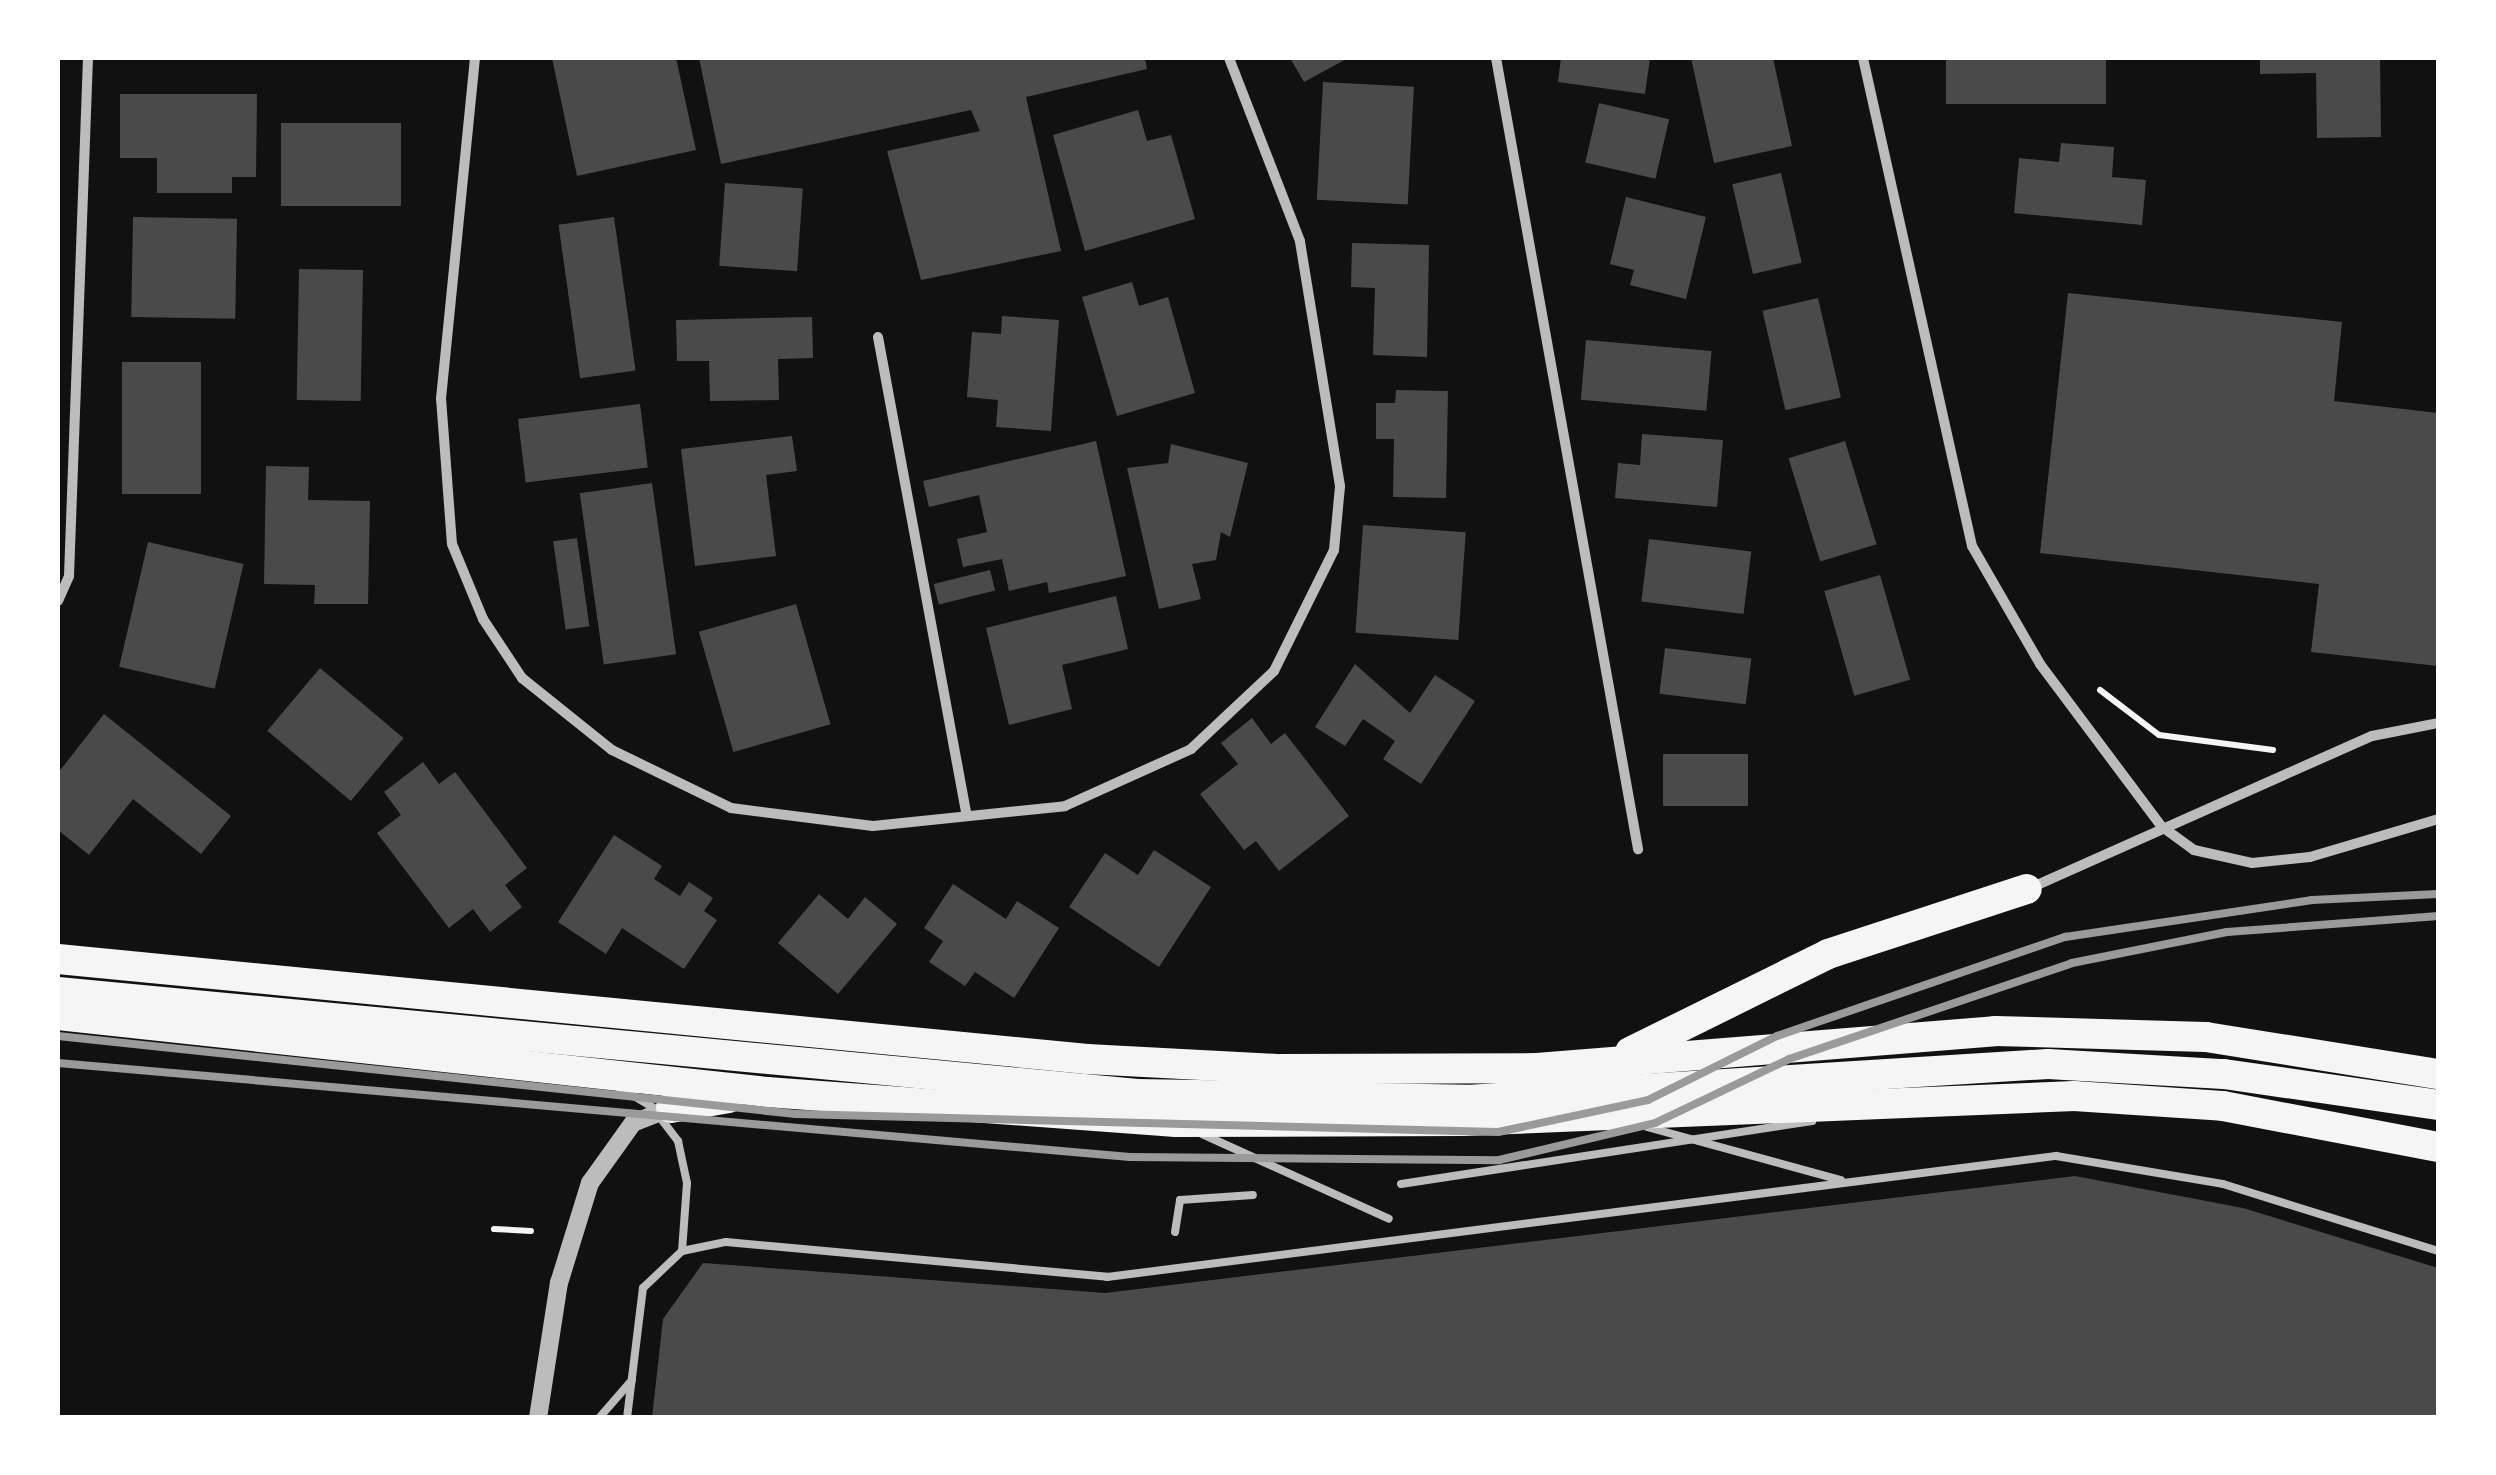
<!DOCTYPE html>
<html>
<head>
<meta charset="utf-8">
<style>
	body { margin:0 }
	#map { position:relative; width:2496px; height:1475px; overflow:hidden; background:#111; font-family:"Varela Round",sans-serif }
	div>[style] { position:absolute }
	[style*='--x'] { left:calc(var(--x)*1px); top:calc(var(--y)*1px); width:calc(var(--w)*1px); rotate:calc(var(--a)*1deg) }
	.building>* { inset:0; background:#4a4a4a; transform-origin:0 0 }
	.path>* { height:6px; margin:-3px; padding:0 3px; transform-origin:3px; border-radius:3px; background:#f5f5f5 }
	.service>* { height:8px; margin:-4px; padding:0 4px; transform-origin:4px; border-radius:4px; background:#bcbcbc }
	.minor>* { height:10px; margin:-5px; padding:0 5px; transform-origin:5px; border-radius:5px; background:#bcbcbc }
	.tertiary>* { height:18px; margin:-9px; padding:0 9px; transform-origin:9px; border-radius:9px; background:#bcbcbc }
	.motorway>* { height:30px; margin:-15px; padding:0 15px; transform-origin:15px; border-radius:15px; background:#f5f5f5 }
	.rail>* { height:8px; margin:-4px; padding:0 4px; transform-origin:4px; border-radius:4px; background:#9a9a9a }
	span { translate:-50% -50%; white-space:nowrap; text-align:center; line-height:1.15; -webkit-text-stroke:10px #fff; paint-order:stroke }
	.frame { position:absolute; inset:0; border:60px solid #fff; pointer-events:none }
</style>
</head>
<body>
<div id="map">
	<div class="building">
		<div style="clip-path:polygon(552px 58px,676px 58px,696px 150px,577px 176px)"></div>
		<div style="clip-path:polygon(699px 58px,1145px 58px,1147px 69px,1026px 97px,1061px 251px,921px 280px,887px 151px,980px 131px,971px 110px,721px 164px)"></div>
		<div style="clip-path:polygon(1290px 58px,1348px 58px,1304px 82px)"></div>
		<div style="clip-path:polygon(1561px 58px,1650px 58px,1645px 94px,1558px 82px)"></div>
		<div style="clip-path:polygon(1691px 58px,1773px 58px,1792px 146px,1714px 163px)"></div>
		<div style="left:1946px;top:58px;width:160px;height:46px"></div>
		<div style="clip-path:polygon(2260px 58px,2380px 58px,2381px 137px,2317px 138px,2316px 73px,2260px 74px)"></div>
		<div style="left:1323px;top:82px;width:91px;height:118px;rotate:3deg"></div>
		<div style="clip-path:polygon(120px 94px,257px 94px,256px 177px,232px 177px,232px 193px,157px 193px,157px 158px,120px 158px)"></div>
		<div style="left:1599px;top:103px;width:72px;height:61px;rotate:13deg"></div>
		<div style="clip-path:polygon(1138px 110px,1147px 141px,1171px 135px,1195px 219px,1085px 251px,1053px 135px)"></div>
		<div style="left:281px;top:123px;width:120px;height:83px"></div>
		<div style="clip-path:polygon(2061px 143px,2114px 147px,2112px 177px,2146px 180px,2142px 225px,2014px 213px,2019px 158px,2059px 162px)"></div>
		<div style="left:1781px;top:173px;width:92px;height:50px;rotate:77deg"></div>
		<div style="left:725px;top:183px;width:78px;height:83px;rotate:4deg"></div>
		<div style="clip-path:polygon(1626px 197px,1706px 217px,1686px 299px,1630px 285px,1634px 270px,1610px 264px)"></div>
		<div style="left:133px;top:217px;width:104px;height:100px;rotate:1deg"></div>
		<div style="left:614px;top:217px;width:155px;height:56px;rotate:82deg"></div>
		<div style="clip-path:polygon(1352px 243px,1429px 245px,1427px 357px,1373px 355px,1375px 288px,1351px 287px)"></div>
		<div style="left:299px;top:269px;width:64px;height:131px;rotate:1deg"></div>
		<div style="clip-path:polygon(1132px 282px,1139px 306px,1168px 297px,1195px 393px,1117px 416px,1082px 297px)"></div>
		<div style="clip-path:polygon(2068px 293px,2342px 322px,2334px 401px,2438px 413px,2438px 666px,2311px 652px,2319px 584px,2040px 553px)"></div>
		<div style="left:1818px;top:298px;width:102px;height:57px;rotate:77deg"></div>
		<div style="clip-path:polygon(1002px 316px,1059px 320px,1051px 431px,996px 427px,998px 400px,967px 397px,972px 332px,1001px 334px)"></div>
		<div style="clip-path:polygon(812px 317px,813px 358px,778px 359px,779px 400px,710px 401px,709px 361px,677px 361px,676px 320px)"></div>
		<div style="left:1586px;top:340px;width:126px;height:60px;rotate:5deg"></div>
		<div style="left:122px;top:362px;width:79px;height:132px"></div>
		<div style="clip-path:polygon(1396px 390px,1448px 391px,1446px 498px,1393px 497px,1394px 439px,1376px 439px,1376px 403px,1395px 403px)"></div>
		<div style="left:640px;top:404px;width:64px;height:123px;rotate:83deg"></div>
		<div style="clip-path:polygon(1642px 434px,1723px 440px,1717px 507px,1615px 498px,1618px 463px,1640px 465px)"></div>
		<div style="clip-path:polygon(792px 436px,797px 471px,766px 475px,776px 556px,695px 566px,681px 449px)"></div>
		<div style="clip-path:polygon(1096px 441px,1126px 576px,1049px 593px,1047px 582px,1009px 591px,1002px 559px,963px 567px,957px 539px,987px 532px,979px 495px,929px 507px,923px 481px)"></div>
		<div style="left:1845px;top:441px;width:108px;height:59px;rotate:73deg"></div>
		<div style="clip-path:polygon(1171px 444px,1248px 463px,1230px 537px,1221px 532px,1216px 560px,1192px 564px,1201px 599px,1159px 609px,1127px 468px,1168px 463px)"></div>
		<div style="clip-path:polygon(266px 466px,309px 467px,308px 500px,370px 501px,368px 604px,314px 604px,315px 585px,264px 584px)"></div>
		<div style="left:652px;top:483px;width:173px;height:73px;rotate:82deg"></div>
		<div style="left:1363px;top:525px;width:103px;height:108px;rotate:4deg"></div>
		<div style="left:577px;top:538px;width:89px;height:24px;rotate:82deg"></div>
		<div style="left:1649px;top:539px;width:103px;height:63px;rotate:7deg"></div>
		<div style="left:148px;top:542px;width:98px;height:128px;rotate:13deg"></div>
		<div style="left:990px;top:570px;width:21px;height:58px;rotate:76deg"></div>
		<div style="left:1880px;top:575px;width:109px;height:58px;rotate:74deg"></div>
		<div style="clip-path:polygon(1116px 596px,1128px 649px,1062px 665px,1072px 709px,1009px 725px,986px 628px)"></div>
		<div style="left:796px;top:604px;width:125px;height:101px;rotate:74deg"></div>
		<div style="left:1665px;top:648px;width:87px;height:46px;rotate:7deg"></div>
		<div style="clip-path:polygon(1355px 664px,1410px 713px,1435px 675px,1475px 701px,1421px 784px,1383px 759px,1395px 741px,1363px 719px,1345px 746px,1315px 727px)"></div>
		<div style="left:320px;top:668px;width:109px;height:82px;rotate:40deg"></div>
		<div style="clip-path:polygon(104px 714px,231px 816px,201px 854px,133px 799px,89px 855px,58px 830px,58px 773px)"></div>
		<div style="clip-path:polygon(1252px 718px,1271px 744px,1285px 733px,1349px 816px,1279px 871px,1256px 841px,1244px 850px,1200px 794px,1238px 764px,1221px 743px)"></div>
		<div style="left:1663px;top:754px;width:85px;height:52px"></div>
		<div style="clip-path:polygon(423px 762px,439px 784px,455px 772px,527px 868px,505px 885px,522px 907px,490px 932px,473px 909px,449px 928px,377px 833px,401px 815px,384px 792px)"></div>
		<div style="clip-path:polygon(614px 835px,662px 866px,654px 879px,680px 896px,689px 882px,713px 898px,704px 911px,717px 920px,684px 969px,622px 928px,606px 954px,558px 922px)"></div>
		<div style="clip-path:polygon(1154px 850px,1211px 887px,1159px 967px,1069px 907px,1105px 853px,1138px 875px)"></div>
		<div style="clip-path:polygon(953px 884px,1006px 919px,1017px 901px,1059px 928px,1014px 998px,975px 972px,965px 986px,929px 962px,943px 941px,924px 928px)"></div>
		<div style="clip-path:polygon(819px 894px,848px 919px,865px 897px,897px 924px,838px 994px,778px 943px)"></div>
		<div style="clip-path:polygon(2075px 1176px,2243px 1208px,2438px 1268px,2438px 1418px,652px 1418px,663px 1319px,703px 1263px,1105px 1293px)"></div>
	</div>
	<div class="path">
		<div style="--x:2100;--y:690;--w:74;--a:37.3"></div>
		<div style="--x:2159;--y:735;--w:115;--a:7.5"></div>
		<div style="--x:494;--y:1229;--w:37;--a:3"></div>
	</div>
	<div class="service">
		<div style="--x:619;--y:1087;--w:39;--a:31"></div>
		<div style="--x:652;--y:1107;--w:43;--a:52.6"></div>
		<div style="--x:678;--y:1141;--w:43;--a:77.9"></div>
		<div style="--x:687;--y:1183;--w:68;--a:94.2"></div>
		<div style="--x:1647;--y:1127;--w:201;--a:15.3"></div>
		<div style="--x:1202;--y:1134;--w:205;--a:24.4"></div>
		<div style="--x:1401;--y:1184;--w:416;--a:-8.7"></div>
		<div style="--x:1175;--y:1232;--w:32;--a:-81"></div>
		<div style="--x:1180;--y:1200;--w:73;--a:-3.9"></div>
		<div style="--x:599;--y:1418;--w:50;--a:-49"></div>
		<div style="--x:627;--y:1418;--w:131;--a:-83"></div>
		<div style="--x:643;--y:1288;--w:54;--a:-43.5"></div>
		<div style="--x:682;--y:1251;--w:45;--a:-11.6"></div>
		<div style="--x:726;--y:1242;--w:383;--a:5.2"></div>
		<div style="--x:1107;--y:1277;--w:957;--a:-7.27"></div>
		<div style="--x:2056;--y:1156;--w:169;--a:9.5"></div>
		<div style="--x:2223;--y:1184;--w:225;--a:17.3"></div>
	</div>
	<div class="minor">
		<div style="--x:475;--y:58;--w:342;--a:95.7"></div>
		<div style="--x:441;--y:398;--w:146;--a:85.7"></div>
		<div style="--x:452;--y:544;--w:81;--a:67.5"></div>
		<div style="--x:483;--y:619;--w:71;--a:56.5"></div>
		<div style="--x:522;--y:678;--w:115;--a:38.7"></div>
		<div style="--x:612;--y:750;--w:132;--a:26"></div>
		<div style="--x:731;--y:808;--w:143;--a:7.2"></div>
		<div style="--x:873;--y:826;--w:193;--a:-5.9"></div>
		<div style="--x:1065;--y:806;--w:138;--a:-24.3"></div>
		<div style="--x:1191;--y:749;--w:114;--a:-43.2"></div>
		<div style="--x:1274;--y:671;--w:135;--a:-63.6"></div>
		<div style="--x:1334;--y:550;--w:64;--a:-84.6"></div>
		<div style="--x:1340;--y:486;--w:248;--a:-99.3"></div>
		<div style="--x:1300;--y:241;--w:196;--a:-111.2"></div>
		<div style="--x:1496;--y:58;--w:804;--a:79.82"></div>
		<div style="--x:1863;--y:58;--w:500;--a:77.41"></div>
		<div style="--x:1972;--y:546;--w:136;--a:60"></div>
		<div style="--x:2040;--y:664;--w:202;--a:53.2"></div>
		<div style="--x:2161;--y:826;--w:41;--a:36"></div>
		<div style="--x:2194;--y:850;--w:59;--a:12.6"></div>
		<div style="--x:2252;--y:863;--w:58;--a:-5.9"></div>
		<div style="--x:2310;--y:857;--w:134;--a:-16.5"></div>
		<div style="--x:878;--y:337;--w:487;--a:79.5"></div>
		<div style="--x:58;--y:601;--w:27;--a:-66"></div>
		<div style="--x:69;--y:576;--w:518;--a:-87.9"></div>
		<div style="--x:2028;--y:889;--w:376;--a:-24"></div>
		<div style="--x:2372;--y:736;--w:67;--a:-11.1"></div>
	</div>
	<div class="tertiary">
		<div style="--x:538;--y:1418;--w:137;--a:-81.2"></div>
		<div style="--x:559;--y:1283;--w:105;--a:-72.8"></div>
		<div style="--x:590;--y:1183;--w:74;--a:-54.4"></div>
		<div style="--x:633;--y:1123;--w:41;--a:-21.5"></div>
	</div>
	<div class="motorway">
		<div style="--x:58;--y:959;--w:1034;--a:5.55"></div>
		<div style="--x:1087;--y:1059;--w:194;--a:3"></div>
		<div style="--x:1281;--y:1069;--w:256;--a:-0.2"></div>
		<div style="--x:1537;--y:1068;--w:459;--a:-4.6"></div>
		<div style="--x:1995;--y:1031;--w:211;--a:1.6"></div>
		<div style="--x:2206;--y:1037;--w:235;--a:9.1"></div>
		<div style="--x:58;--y:992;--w:1084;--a:5.4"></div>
		<div style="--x:1137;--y:1094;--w:330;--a:1"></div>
		<div style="--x:1467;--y:1100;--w:582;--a:-3.55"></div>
		<div style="--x:2048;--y:1064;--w:176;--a:3.3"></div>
		<div style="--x:2224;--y:1074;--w:216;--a:8.2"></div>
		<div style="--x:58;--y:1015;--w:713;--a:6.2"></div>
		<div style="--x:767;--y:1092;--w:410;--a:4.2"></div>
		<div style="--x:1176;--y:1122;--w:287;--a:-0.2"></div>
		<div style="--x:1463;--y:1121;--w:612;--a:-2.34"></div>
		<div style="--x:2074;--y:1096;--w:149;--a:3.8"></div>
		<div style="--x:2223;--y:1106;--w:219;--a:10.8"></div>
		<div style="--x:1630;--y:1052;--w:221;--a:-26.3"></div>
		<div style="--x:1828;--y:954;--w:209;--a:-18.1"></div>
		<div style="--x:671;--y:1108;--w:59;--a:-9.8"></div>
	</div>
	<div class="rail">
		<div style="--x:58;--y:1036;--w:742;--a:6.03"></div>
		<div style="--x:796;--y:1114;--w:702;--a:1.47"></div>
		<div style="--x:1498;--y:1132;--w:153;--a:-12"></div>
		<div style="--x:1648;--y:1100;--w:144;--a:-26.4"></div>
		<div style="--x:1777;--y:1036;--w:305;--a:-19"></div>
		<div style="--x:2065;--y:937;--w:250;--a:-8.5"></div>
		<div style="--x:2312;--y:900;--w:126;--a:-2.7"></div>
		<div style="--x:58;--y:1063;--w:1076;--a:5.01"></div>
		<div style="--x:1130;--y:1157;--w:369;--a:0.5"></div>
		<div style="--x:1499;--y:1160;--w:160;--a:-13.3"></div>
		<div style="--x:1655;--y:1123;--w:148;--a:-25.5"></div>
		<div style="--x:1789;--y:1059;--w:299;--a:-18.7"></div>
		<div style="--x:2072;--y:963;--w:158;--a:-11.3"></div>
		<div style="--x:2227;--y:932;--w:212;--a:-4.3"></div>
	</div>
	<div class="frame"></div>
</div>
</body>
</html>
